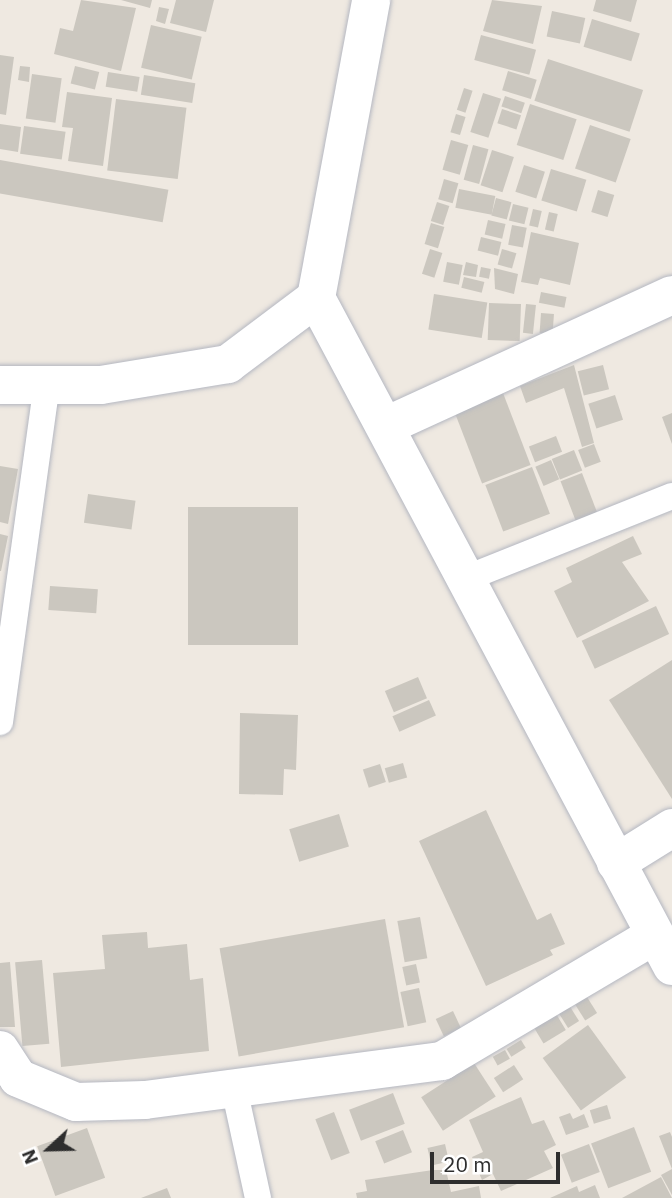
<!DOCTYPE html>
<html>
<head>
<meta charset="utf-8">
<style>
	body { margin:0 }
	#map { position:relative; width:672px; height:1198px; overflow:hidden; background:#efe9e1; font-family:"IBM Plex Sans",sans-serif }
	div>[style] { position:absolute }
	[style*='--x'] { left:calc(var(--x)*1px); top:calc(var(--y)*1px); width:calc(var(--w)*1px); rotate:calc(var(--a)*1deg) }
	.building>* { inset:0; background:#cbc7bf; transform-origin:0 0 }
	.roads { filter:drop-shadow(0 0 2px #b4b7c1) drop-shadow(0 0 2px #b4b7c1) }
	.lane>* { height:26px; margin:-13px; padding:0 13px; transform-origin:13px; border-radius:13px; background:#fff }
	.street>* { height:38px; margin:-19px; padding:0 19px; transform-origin:19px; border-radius:19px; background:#fff }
	.secondary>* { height:38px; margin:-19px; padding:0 19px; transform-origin:19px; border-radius:19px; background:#fff }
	span { translate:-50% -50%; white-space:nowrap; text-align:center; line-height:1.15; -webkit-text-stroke:7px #fff; paint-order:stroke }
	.north { position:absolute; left:14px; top:1114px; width:70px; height:70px; -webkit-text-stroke:5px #fff; paint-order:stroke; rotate:248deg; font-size:19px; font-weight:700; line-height:28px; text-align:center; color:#2e2e2e }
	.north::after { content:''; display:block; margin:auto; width:24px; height:32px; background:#2e2e2e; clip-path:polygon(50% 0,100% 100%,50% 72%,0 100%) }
	.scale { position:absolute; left:430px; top:1152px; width:130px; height:32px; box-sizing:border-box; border:4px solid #2e2e2e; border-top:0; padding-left:9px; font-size:21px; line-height:24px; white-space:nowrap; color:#2e2e2e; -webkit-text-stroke:5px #fff; paint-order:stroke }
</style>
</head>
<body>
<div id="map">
	<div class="building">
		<div style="clip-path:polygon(81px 0,136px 8px,121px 71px,54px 54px,60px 28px,73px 31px)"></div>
		<div style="clip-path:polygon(121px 0,152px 0,150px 8px)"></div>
		<div style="clip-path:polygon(176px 0,214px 0,206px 32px,170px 23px)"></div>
		<div style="clip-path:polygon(492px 0,542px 6px,533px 44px,483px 31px)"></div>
		<div style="clip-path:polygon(596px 0,637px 0,631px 22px,593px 11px)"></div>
		<div style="clip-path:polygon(159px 7px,169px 9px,165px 24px,156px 21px)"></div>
		<div style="left:552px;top:11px;width:34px;height:26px;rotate:12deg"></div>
		<div style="left:592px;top:19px;width:50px;height:29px;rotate:17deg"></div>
		<div style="left:151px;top:25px;width:52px;height:44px;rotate:13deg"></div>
		<div style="left:481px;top:35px;width:57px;height:26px;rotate:15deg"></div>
		<div style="clip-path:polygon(0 55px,14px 57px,6px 115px,0 114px)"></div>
		<div style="left:548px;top:59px;width:100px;height:44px;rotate:18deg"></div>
		<div style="clip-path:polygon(20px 66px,30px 67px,29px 82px,18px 80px)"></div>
		<div style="left:75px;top:66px;width:25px;height:18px;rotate:14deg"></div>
		<div style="left:508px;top:71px;width:30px;height:20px;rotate:17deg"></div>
		<div style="left:108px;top:72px;width:32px;height:15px;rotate:9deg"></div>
		<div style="left:32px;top:74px;width:30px;height:45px;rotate:8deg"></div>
		<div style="left:144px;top:75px;width:52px;height:20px;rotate:9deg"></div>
		<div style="left:464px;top:88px;width:9px;height:23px;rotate:18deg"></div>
		<div style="clip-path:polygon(67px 92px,112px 98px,103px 166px,68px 161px,73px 128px,62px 127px)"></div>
		<div style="left:483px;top:93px;width:19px;height:41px;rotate:18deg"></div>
		<div style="left:505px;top:96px;width:21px;height:11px;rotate:19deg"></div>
		<div style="left:116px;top:99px;width:71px;height:72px;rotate:7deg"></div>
		<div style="left:530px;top:104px;width:49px;height:43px;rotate:18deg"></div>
		<div style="left:502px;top:109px;width:20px;height:15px;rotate:18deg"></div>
		<div style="left:456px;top:114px;width:10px;height:19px;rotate:17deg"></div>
		<div style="clip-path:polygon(0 124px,21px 127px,18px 152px,0 149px)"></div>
		<div style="left:590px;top:125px;width:43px;height:46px;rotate:19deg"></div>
		<div style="left:24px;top:126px;width:42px;height:28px;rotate:8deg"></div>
		<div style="left:451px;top:140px;width:18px;height:31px;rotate:16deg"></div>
		<div style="left:473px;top:145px;width:16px;height:36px;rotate:15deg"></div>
		<div style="left:492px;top:150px;width:23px;height:37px;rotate:18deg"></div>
		<div style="left:0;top:160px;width:171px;height:33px;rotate:10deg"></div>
		<div style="left:524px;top:165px;width:22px;height:28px;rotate:18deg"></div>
		<div style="left:551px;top:169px;width:37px;height:33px;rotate:17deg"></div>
		<div style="left:444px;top:179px;width:15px;height:21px;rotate:16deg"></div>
		<div style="left:459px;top:189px;width:37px;height:19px;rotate:11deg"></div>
		<div style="left:598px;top:190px;width:17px;height:23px;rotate:17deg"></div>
		<div style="left:496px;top:198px;width:16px;height:18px;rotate:15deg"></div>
		<div style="left:437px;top:202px;width:13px;height:20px;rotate:18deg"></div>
		<div style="left:513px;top:204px;width:16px;height:17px;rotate:14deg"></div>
		<div style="left:533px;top:209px;width:9px;height:17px;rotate:13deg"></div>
		<div style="left:549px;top:212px;width:9px;height:18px;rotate:13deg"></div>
		<div style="left:488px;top:220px;width:18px;height:15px;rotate:13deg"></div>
		<div style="left:431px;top:223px;width:14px;height:22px;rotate:17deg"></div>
		<div style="left:512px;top:225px;width:15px;height:20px;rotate:11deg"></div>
		<div style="clip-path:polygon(531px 232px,579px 243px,570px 285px,540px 278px,538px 285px,521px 282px)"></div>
		<div style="left:481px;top:237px;width:21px;height:14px;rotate:14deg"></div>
		<div style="left:430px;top:249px;width:13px;height:26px;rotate:18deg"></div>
		<div style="left:502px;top:249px;width:15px;height:16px;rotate:16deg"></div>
		<div style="left:447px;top:262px;width:16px;height:20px;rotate:11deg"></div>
		<div style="clip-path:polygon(466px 262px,478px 265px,476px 277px,463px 275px)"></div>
		<div style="left:481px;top:267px;width:10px;height:10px;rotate:11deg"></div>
		<div style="clip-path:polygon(494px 268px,518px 274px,514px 294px,495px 289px)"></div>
		<div style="left:464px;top:277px;width:21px;height:11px;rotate:14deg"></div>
		<div style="left:541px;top:292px;width:26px;height:11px;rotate:11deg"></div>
		<div style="left:434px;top:294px;width:54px;height:36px;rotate:9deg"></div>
		<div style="left:489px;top:303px;width:32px;height:37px;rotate:2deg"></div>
		<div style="left:526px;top:304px;width:10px;height:29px;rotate:6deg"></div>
		<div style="left:541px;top:313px;width:13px;height:20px;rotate:4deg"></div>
		<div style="clip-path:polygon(574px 365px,594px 443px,582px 447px,564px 388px,526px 403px,520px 386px)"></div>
		<div style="left:603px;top:365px;width:25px;height:26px;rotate:76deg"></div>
		<div style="left:503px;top:393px;width:77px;height:52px;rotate:69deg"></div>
		<div style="left:615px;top:395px;width:26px;height:28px;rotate:72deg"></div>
		<div style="clip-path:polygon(672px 413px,672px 444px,662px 417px)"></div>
		<div style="left:556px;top:436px;width:17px;height:29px;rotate:69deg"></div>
		<div style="left:594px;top:444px;width:19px;height:17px;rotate:69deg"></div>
		<div style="left:574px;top:450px;width:22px;height:24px;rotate:68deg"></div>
		<div style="left:551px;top:460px;width:21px;height:17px;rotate:67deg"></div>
		<div style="clip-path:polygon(0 466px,18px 469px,8px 524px,0 522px)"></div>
		<div style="left:532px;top:467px;width:50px;height:50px;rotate:69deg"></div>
		<div style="left:582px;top:473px;width:42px;height:23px;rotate:69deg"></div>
		<div style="left:88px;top:494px;width:48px;height:29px;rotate:8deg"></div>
		<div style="left:298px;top:507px;width:138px;height:110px;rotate:90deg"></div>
		<div style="clip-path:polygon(0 534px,8px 536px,1px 571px,0 571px)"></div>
		<div style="clip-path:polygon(633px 536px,642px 554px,622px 562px,649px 601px,577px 638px,554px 591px,572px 582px,566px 568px)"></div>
		<div style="left:50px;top:586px;width:48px;height:24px;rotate:4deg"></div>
		<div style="left:656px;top:606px;width:31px;height:82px;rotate:65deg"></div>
		<div style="clip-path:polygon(672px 660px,672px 799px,609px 700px)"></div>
		<div style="left:418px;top:677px;width:23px;height:36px;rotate:67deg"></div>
		<div style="left:429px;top:700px;width:17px;height:40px;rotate:66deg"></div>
		<div style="clip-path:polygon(240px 713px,298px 715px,296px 770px,284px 769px,283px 795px,239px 794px)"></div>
		<div style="left:403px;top:763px;width:15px;height:19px;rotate:74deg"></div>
		<div style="left:380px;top:764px;width:19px;height:18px;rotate:72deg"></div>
		<div style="clip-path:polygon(486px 810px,537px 920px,551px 913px,565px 944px,550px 950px,553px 955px,486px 986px,419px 841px)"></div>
		<div style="left:339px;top:814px;width:34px;height:52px;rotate:73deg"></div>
		<div style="left:420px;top:917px;width:42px;height:23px;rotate:80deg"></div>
		<div style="left:385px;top:919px;width:110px;height:168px;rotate:80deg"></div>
		<div style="clip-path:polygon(147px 932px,148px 948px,187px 944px,190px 980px,203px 978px,209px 1051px,61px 1067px,53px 973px,105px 969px,102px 935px)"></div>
		<div style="left:42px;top:960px;width:84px;height:27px;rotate:85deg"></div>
		<div style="clip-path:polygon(10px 962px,15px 1027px,0 1027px,0 963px)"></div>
		<div style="left:416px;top:964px;width:19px;height:14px;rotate:78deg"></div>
		<div style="left:419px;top:988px;width:35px;height:19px;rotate:78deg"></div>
		<div style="left:587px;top:997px;width:19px;height:14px;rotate:58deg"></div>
		<div style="left:569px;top:1005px;width:19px;height:13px;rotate:58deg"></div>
		<div style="left:453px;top:1011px;width:19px;height:19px;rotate:65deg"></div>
		<div style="left:555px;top:1012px;width:21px;height:26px;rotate:59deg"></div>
		<div style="left:588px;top:1025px;width:65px;height:56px;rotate:54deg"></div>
		<div style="left:521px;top:1040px;width:9px;height:17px;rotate:58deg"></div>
		<div style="left:505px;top:1050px;width:10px;height:14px;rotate:61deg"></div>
		<div style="left:474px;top:1063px;width:40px;height:63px;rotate:57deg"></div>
		<div style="left:514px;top:1065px;width:17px;height:24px;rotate:57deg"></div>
		<div style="left:393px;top:1093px;width:33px;height:47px;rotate:69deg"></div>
		<div style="clip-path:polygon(521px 1097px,532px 1124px,544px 1120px,556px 1145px,544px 1151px,553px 1168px,501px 1191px,493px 1174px,482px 1180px,472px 1157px,483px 1152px,469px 1120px)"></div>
		<div style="left:607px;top:1105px;width:14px;height:18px;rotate:73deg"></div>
		<div style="left:334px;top:1112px;width:44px;height:20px;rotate:69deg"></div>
		<div style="clip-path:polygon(570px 1113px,573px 1119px,584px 1114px,589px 1127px,566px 1135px,559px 1117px)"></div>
		<div style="left:634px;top:1127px;width:48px;height:46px;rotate:69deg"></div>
		<div style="left:87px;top:1128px;width:53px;height:53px;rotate:70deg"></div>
		<div style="left:403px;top:1130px;width:24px;height:30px;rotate:68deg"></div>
		<div style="clip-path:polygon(670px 1132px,672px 1137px,672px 1169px,659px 1136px)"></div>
		<div style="left:445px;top:1144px;width:18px;height:18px;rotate:77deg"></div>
		<div style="left:589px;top:1144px;width:30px;height:30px;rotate:69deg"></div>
		<div style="clip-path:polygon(672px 1169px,672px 1195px,661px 1175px)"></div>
		<div style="clip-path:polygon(433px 1170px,446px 1170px,451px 1192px,479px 1186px,481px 1198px,357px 1198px,356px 1193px,367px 1191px,365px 1180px)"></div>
		<div style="clip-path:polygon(661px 1177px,672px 1198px,622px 1198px)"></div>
		<div style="clip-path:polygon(595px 1185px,600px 1198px,550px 1198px,577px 1186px,579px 1192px)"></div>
		<div style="clip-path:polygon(167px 1188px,171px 1198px,141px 1198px)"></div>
	</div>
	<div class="roads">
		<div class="lane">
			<div style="--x:467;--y:578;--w:221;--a:-21.8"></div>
			<div style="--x:0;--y:722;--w:340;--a:-82.1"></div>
			<div style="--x:234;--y:1088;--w:113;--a:77.7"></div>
		</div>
		<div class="street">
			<div style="--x:316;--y:298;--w:757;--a:61.95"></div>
			<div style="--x:388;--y:425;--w:312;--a:-24.6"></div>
			<div style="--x:616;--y:863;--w:66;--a:-32"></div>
			<div style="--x:0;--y:1050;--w:33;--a:57"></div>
			<div style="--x:18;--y:1078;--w:63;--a:22.5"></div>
			<div style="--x:76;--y:1102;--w:69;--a:-1.7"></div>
			<div style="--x:145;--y:1100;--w:300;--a:-7.5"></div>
			<div style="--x:442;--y:1061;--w:247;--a:-30.6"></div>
		</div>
		<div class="secondary">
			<div style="--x:0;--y:385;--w:101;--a:0"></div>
			<div style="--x:101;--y:385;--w:129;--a:-9.4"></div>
			<div style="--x:228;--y:364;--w:110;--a:-36.9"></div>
			<div style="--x:316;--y:298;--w:303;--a:-79.5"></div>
		</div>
	</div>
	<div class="north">N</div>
	<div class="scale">20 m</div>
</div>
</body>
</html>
